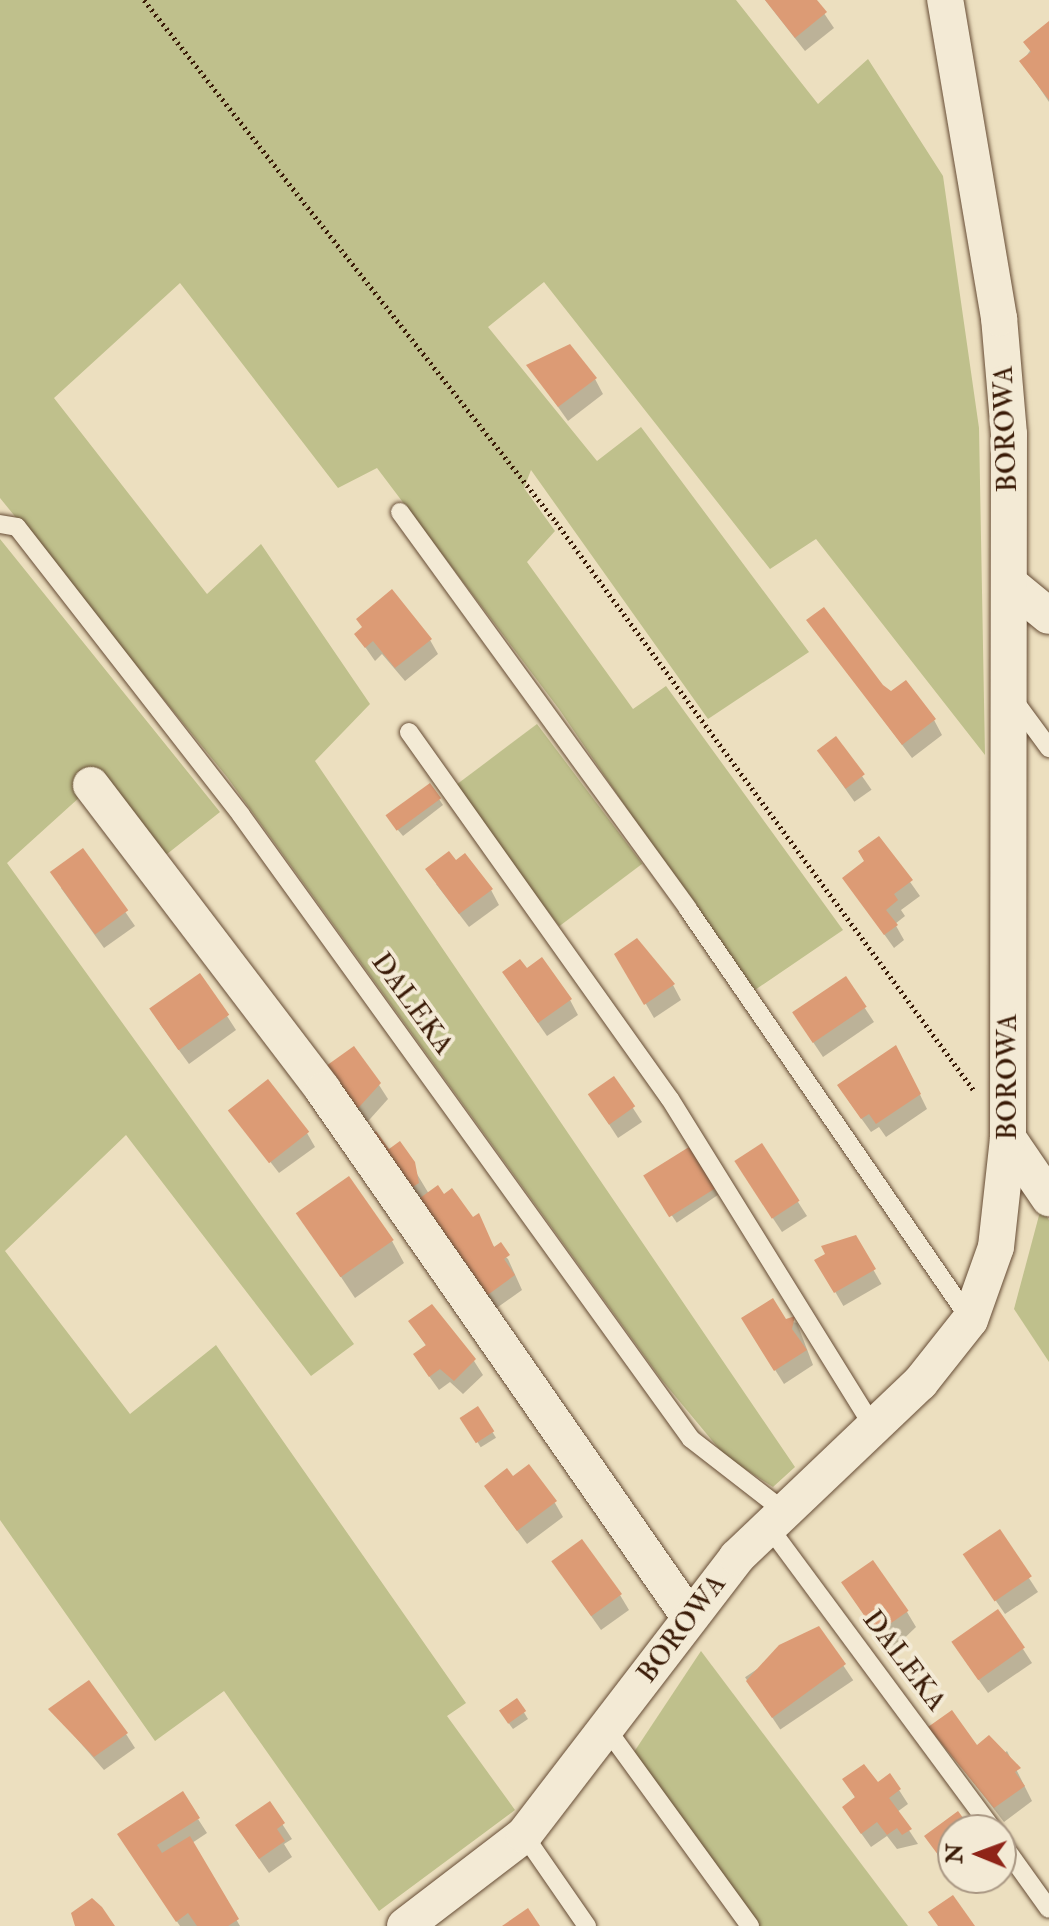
<!DOCTYPE html>
<html>
<head>
<meta charset="utf-8">
<style>
	body { margin:0 }
	#map { position:relative; width:1049px; height:1926px; overflow:hidden; background:#ecdfbf; font-family:"IM FELL Double Pica",serif }
	div>[style] { position:absolute }
	[style*='--x'] { left:calc(var(--x)*1px); top:calc(var(--y)*1px); width:calc(var(--w)*1px); rotate:calc(var(--a)*1deg) }
	.green>* { inset:0; background:#bfc08c; transform-origin:0 0 }
	.shadow>* { inset:0; background:#0003; transform-origin:0 0 }
	.building>* { inset:0; background:#dc9b75; transform-origin:0 0 }
	.path>* { height:5px; margin-top:-2.5px; transform-origin:0; background:repeating-linear-gradient(90deg,#3a1b07 0 2px,transparent 0 6px) }
	.roads { filter:drop-shadow(0 0 2px #664c35) drop-shadow(0 0 2px #664c35) }
	.service>* { height:18px; margin:-9px; padding:0 9px; transform-origin:9px; border-radius:9px; background:#f3ead5 }
	.minor>* { height:36px; margin:-18px; padding:0 18px; transform-origin:18px; border-radius:18px; background:#f3ead5 }
	span { translate:-50% -50%; white-space:nowrap; text-align:center; line-height:1.15; -webkit-text-stroke:8px #f3ead5; paint-order:stroke }
	.street-label { font-size:28px; color:#3a1b07 }
	.north { position:absolute; left:937px; top:1814px; width:80px; height:80px; box-sizing:border-box; background:#f3ead5; border:2px solid #a99783; border-radius:50%; rotate:271deg; font-size:22px; font-weight:700; line-height:32px; text-align:center; color:#3a1b07 }
	.north::after { content:''; display:block; margin:auto; width:28px; height:36px; background:#8f2418; clip-path:polygon(50% 0,100% 100%,50% 72%,0 100%) }
</style>
</head>
<body>
<div id="map">
	<div class="green">
		<div style="clip-path:polygon(0 0,736px 0,818px 104px,868px 59px,943px 176px,979px 428px,985px 755px,816px 539px,770px 569px,544px 282px,488px 327px,597px 461px,641px 427px,809px 652px,708px 719px,531px 470px,524px 488px,555px 531px,527px 562px,633px 709px,666px 686px,843px 930px,752px 992px,559px 709px,377px 468px,338px 488px,180px 283px,54px 398px,207px 594px,261px 544px,370px 704px,315px 761px,795px 1467px,773px 1487px,725px 1456px,661px 1379px,227px 777px,0 498px)"></div>
		<div style="clip-path:polygon(0 539px,220px 812px,162px 858px,102px 777px,7px 863px,354px 1344px,311px 1376px,126px 1135px,5px 1251px,130px 1414px,216px 1345px,466px 1703px,447px 1716px,515px 1810px,379px 1911px,224px 1691px,155px 1741px,0 1520px)"></div>
		<div style="left:537px;top:724px;width:175px;height:104px;rotate:53deg"></div>
		<div style="clip-path:polygon(1041px 1208px,1049px 1220px,1049px 1362px,1014px 1309px)"></div>
		<div style="clip-path:polygon(701px 1651px,908px 1926px,757px 1926px,634px 1752px)"></div>
	</div>
	<div class="shadow">
		<div style="clip-path:polygon(765px 0,815px 0,834px 28px,805px 51px)"></div>
		<div style="clip-path:polygon(1049px 24px,1049px 102px,1022px 62px)"></div>
		<div style="clip-path:polygon(529px 366px,595px 379px,603px 394px,568px 421px)"></div>
		<div style="clip-path:polygon(809px 621px,882px 686px,934px 720px,942px 735px,912px 758px)"></div>
		<div style="clip-path:polygon(356px 634px,430px 640px,438px 654px,405px 681px,382px 654px,375px 661px)"></div>
		<div style="left:836px;top:739px;width:62px;height:21px;rotate:55deg"></div>
		<div style="clip-path:polygon(439px 799px,443px 805px,403px 836px,393px 824px)"></div>
		<div style="clip-path:polygon(879px 838px,920px 896px,901px 910px,905px 916px,895px 924px,904px 940px,894px 948px,844px 878px,866px 862px)"></div>
		<div style="clip-path:polygon(83px 851px,135px 926px,104px 948px,61px 888px)"></div>
		<div style="clip-path:polygon(436px 884px,491px 890px,499px 905px,469px 927px)"></div>
		<div style="clip-path:polygon(617px 954px,673px 985px,681px 1000px,654px 1018px)"></div>
		<div style="clip-path:polygon(526px 971px,570px 1000px,578px 1015px,547px 1036px,513px 987px)"></div>
		<div style="clip-path:polygon(845px 978px,874px 1022px,823px 1057px,803px 1027px)"></div>
		<div style="clip-path:polygon(227px 1016px,236px 1030px,189px 1064px,160px 1024px)"></div>
		<div style="clip-path:polygon(904px 1062px,927px 1109px,886px 1137px,879px 1127px,871px 1132px,848px 1100px)"></div>
		<div style="clip-path:polygon(614px 1079px,642px 1122px,618px 1138px,599px 1109px)"></div>
		<div style="clip-path:polygon(379px 1085px,388px 1099px,361px 1129px,330px 1086px)"></div>
		<div style="clip-path:polygon(229px 1109px,307px 1133px,315px 1147px,279px 1173px)"></div>
		<div style="clip-path:polygon(399px 1144px,429px 1194px,472px 1220px,478px 1216px,488px 1241px,508px 1259px,522px 1290px,491px 1312px,423px 1218px,389px 1151px)"></div>
		<div style="left:688px;top:1150px;width:54px;height:50px;rotate:56deg"></div>
		<div style="clip-path:polygon(745px 1176px,798px 1202px,807px 1216px,782px 1232px)"></div>
		<div style="clip-path:polygon(299px 1214px,392px 1241px,404px 1263px,355px 1298px)"></div>
		<div style="left:855px;top:1238px;width:53px;height:44px;rotate:60deg"></div>
		<div style="clip-path:polygon(785px 1320px,797px 1323px,813px 1365px,784px 1384px,752px 1333px)"></div>
		<div style="clip-path:polygon(410px 1322px,474px 1361px,483px 1375px,463px 1394px,450px 1382px,439px 1390px,424px 1369px,427px 1347px)"></div>
		<div style="left:478px;top:1409px;width:34px;height:18px;rotate:58deg"></div>
		<div style="clip-path:polygon(513px 1479px,555px 1503px,563px 1517px,527px 1544px,495px 1501px)"></div>
		<div style="clip-path:polygon(999px 1532px,1038px 1592px,1005px 1614px,974px 1569px)"></div>
		<div style="clip-path:polygon(553px 1562px,620px 1595px,629px 1610px,601px 1630px)"></div>
		<div style="clip-path:polygon(852px 1597px,907px 1612px,916px 1627px,890px 1652px)"></div>
		<div style="left:818px;top:1628px;width:63px;height:88px;rotate:56deg"></div>
		<div style="clip-path:polygon(1023px 1649px,1032px 1663px,988px 1693px,964px 1659px)"></div>
		<div style="clip-path:polygon(517px 1701px,528px 1719px,513px 1729px,505px 1718px)"></div>
		<div style="clip-path:polygon(51px 1709px,126px 1734px,135px 1748px,104px 1770px)"></div>
		<div style="clip-path:polygon(931px 1728px,1001px 1756px,1007px 1751px,1032px 1801px,1004px 1822px)"></div>
		<div style="clip-path:polygon(890px 1776px,908px 1804px,897px 1812px,918px 1844px,897px 1849px,887px 1836px,871px 1847px,853px 1822px,856px 1799px,845px 1780px,878px 1785px)"></div>
		<div style="clip-path:polygon(269px 1804px,292px 1839px,284px 1844px,292px 1857px,269px 1873px,246px 1840px)"></div>
		<div style="clip-path:polygon(198px 1819px,207px 1833px,192px 1843px,240px 1926px,180px 1926px,128px 1849px)"></div>
		<div style="clip-path:polygon(955px 1878px,986px 1878px,966px 1892px)"></div>
	</div>
	<div class="building">
		<div style="clip-path:polygon(765px 0,817px 0,827px 12px,795px 38px)"></div>
		<div style="clip-path:polygon(1049px 21px,1049px 100px,1019px 61px,1031px 52px,1023px 42px)"></div>
		<div style="clip-path:polygon(570px 344px,597px 378px,558px 407px,526px 365px)"></div>
		<div style="clip-path:polygon(392px 589px,432px 639px,395px 668px,373px 641px,365px 648px,354px 634px,362px 627px,356px 619px)"></div>
		<div style="clip-path:polygon(824px 607px,883px 685px,891px 691px,906px 680px,936px 719px,902px 745px,806px 620px)"></div>
		<div style="left:836px;top:736px;width:48px;height:24px;rotate:53deg"></div>
		<div style="left:430px;top:783px;width:19px;height:55px;rotate:54deg"></div>
		<div style="clip-path:polygon(879px 836px,913px 880px,894px 894px,898px 900px,886px 910px,898px 925px,884px 935px,842px 878px,864px 861px,858px 851px)"></div>
		<div style="left:83px;top:848px;width:77px;height:41px;rotate:54deg"></div>
		<div style="clip-path:polygon(449px 851px,456px 860px,465px 853px,493px 889px,459px 914px,425px 869px)"></div>
		<div style="clip-path:polygon(637px 938px,675px 984px,644px 1005px,614px 954px)"></div>
		<div style="clip-path:polygon(542px 957px,572px 999px,538px 1023px,502px 972px,520px 959px,527px 968px)"></div>
		<div style="left:200px;top:973px;width:51px;height:62px;rotate:55deg"></div>
		<div style="left:846px;top:976px;width:37px;height:65px;rotate:56deg"></div>
		<div style="clip-path:polygon(896px 1045px,921px 1094px,876px 1124px,869px 1114px,861px 1119px,837px 1085px)"></div>
		<div style="clip-path:polygon(354px 1046px,381px 1083px,351px 1116px,319px 1071px)"></div>
		<div style="left:614px;top:1076px;width:37px;height:32px;rotate:55deg"></div>
		<div style="left:268px;top:1079px;width:67px;height:51px;rotate:52deg"></div>
		<div style="clip-path:polygon(376px 1131px,389px 1149px,400px 1141px,415px 1162px,419px 1183px,405px 1192px,366px 1139px)"></div>
		<div style="left:762px;top:1143px;width:69px;height:33px;rotate:57deg"></div>
		<div style="left:689px;top:1147px;width:49px;height:54px;rotate:58deg"></div>
		<div style="left:349px;top:1176px;width:78px;height:65px;rotate:55deg"></div>
		<div style="clip-path:polygon(438px 1185px,444px 1194px,452px 1188px,473px 1217px,479px 1213px,494px 1247px,501px 1242px,510px 1255px,504px 1259px,515px 1275px,482px 1299px,461px 1270px,468px 1266px,413px 1203px)"></div>
		<div style="clip-path:polygon(856px 1235px,876px 1269px,834px 1293px,814px 1260px,825px 1254px,821px 1246px)"></div>
		<div style="clip-path:polygon(773px 1298px,786px 1319px,795px 1316px,792px 1329px,807px 1350px,774px 1371px,741px 1318px)"></div>
		<div style="clip-path:polygon(432px 1304px,476px 1359px,454px 1381px,440px 1369px,429px 1377px,413px 1354px,426px 1345px,408px 1321px)"></div>
		<div style="left:478px;top:1406px;width:30px;height:22px;rotate:57deg"></div>
		<div style="clip-path:polygon(529px 1464px,557px 1501px,517px 1531px,484px 1486px,507px 1468px,513px 1476px)"></div>
		<div style="left:1000px;top:1529px;width:57px;height:45px;rotate:56deg"></div>
		<div style="left:582px;top:1539px;width:68px;height:38px;rotate:54deg"></div>
		<div style="left:873px;top:1560px;width:62px;height:39px;rotate:55deg"></div>
		<div style="left:998px;top:1609px;width:47px;height:57px;rotate:55deg"></div>
		<div style="clip-path:polygon(819px 1626px,846px 1664px,772px 1718px,746px 1681px,779px 1645px)"></div>
		<div style="clip-path:polygon(89px 1680px,128px 1733px,94px 1757px,48px 1709px)"></div>
		<div style="left:517px;top:1698px;width:16px;height:22px;rotate:55deg"></div>
		<div style="clip-path:polygon(952px 1710px,977px 1745px,989px 1735px,1021px 1768px,1015px 1772px,1025px 1786px,994px 1808px,928px 1727px)"></div>
		<div style="clip-path:polygon(864px 1764px,878px 1782px,890px 1773px,901px 1789px,889px 1798px,912px 1829px,902px 1835px,897px 1828px,887px 1835px,877px 1822px,861px 1834px,842px 1807px,855px 1797px,842px 1779px)"></div>
		<div style="clip-path:polygon(183px 1791px,200px 1818px,157px 1845px,162px 1853px,190px 1836px,239px 1919px,228px 1926px,197px 1926px,188px 1913px,176px 1922px,117px 1834px)"></div>
		<div style="clip-path:polygon(270px 1801px,285px 1823px,277px 1829px,285px 1841px,259px 1859px,235px 1825px)"></div>
		<div style="clip-path:polygon(958px 1811px,969px 1826px,977px 1821px,984px 1830px,953px 1830px,953px 1875px,924px 1836px)"></div>
		<div style="clip-path:polygon(953px 1895px,975px 1926px,938px 1926px,928px 1912px)"></div>
		<div style="clip-path:polygon(92px 1898px,102px 1907px,115px 1926px,75px 1926px,71px 1913px)"></div>
		<div style="clip-path:polygon(528px 1908px,540px 1926px,502px 1926px)"></div>
	</div>
	<div class="path">
		<div style="--x:144;--y:0;--w:665;--a:51.72"></div>
		<div style="--x:556;--y:522;--w:707;--a:53.68"></div>
	</div>
	<div class="roads">
		<div class="service">
			<div style="--x:400;--y:512;--w:490;--a:54"></div>
			<div style="--x:688;--y:909;--w:498;--a:55.5"></div>
			<div style="--x:0;--y:524;--w:17;--a:10"></div>
			<div style="--x:17;--y:527;--w:365;--a:52.1"></div>
			<div style="--x:241;--y:815;--w:769;--a:54.2"></div>
			<div style="--x:691;--y:1439;--w:119;--a:37.8"></div>
			<div style="--x:1013;--y:699;--w:61;--a:53.7"></div>
			<div style="--x:409;--y:732;--w:450;--a:54.6"></div>
			<div style="--x:670;--y:1099;--w:388;--a:58.2"></div>
			<div style="--x:769;--y:1527;--w:377;--a:53.5"></div>
			<div style="--x:609;--y:1732;--w:240;--a:54"></div>
			<div style="--x:524;--y:1835;--w:111;--a:55.3"></div>
			<div style="--x:1001;--y:1842;--w:82;--a:54.4"></div>
		</div>
		<div class="minor">
			<div style="--x:1010;--y:584;--w:50;--a:39.4"></div>
			<div style="--x:91;--y:785;--w:383;--a:52.7"></div>
			<div style="--x:323;--y:1090;--w:639;--a:55.19"></div>
			<div style="--x:1008;--y:1138;--w:73;--a:55.7"></div>
			<div style="--x:405;--y:1926;--w:150;--a:-37.4"></div>
			<div style="--x:524;--y:1835;--w:350;--a:-52.5"></div>
			<div style="--x:737;--y:1557;--w:253;--a:-43.6"></div>
			<div style="--x:920;--y:1383;--w:80;--a:-51.6"></div>
			<div style="--x:970;--y:1320;--w:77;--a:-70.4"></div>
			<div style="--x:996;--y:1247;--w:110;--a:-83.7"></div>
			<div style="--x:1008;--y:1138;--w:704;--a:-89.92"></div>
			<div style="--x:1009;--y:434;--w:116;--a:-94.9"></div>
			<div style="--x:999;--y:318;--w:323;--a:-99.6"></div>
		</div>
	</div>
	<div class="street-label">
		<span style="left:1006px;top:429px;rotate:-92deg">BOROWA</span>
		<span style="left:412px;top:1004px;rotate:54deg">DALEKA</span>
		<span style="left:1008px;top:1077px;rotate:-90deg">BOROWA</span>
		<span style="left:682px;top:1629px;rotate:-53deg">BOROWA</span>
		<span style="left:904px;top:1661px;rotate:53deg">DALEKA</span>
	</div>
	<div class="north">N</div>
</div>
</body>
</html>
